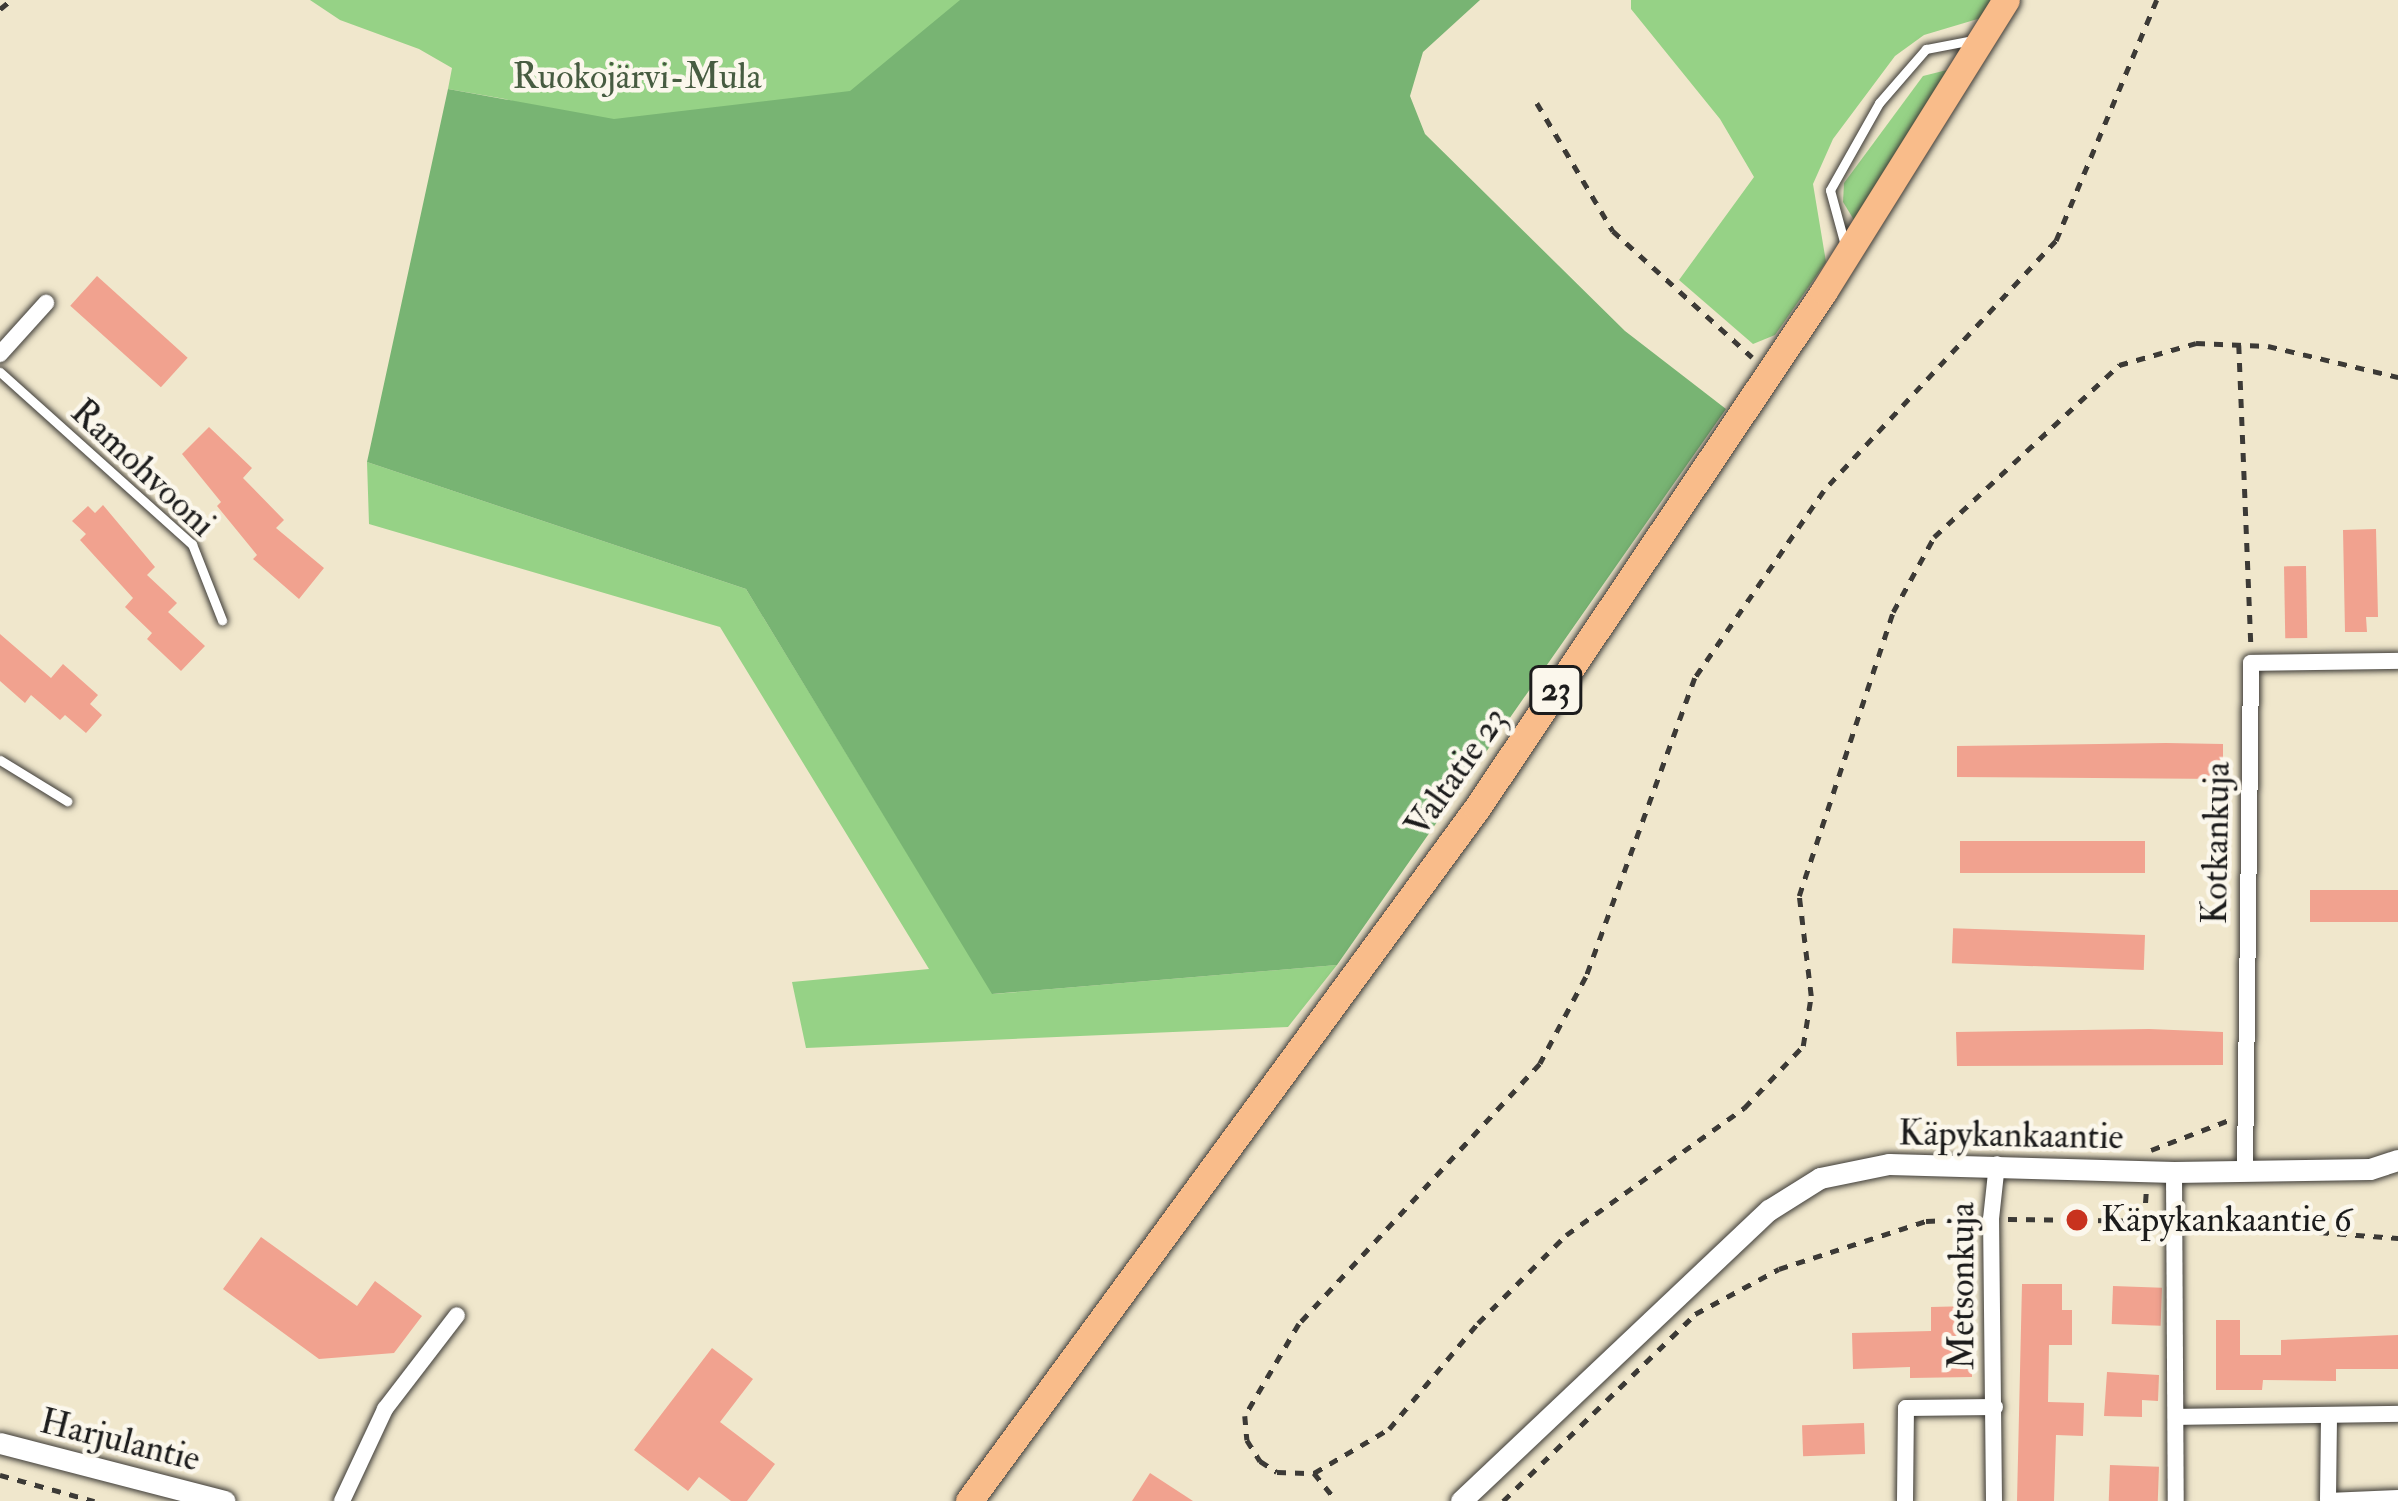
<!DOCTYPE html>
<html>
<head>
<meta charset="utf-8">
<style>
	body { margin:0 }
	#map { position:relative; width:2398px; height:1501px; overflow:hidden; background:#f0e7cc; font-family:"IM FELL Double Pica",serif }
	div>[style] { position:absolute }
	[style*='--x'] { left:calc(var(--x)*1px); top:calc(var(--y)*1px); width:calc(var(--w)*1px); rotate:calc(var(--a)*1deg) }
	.green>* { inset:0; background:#96d286 }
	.forest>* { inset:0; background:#78b473 }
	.building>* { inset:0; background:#f1a28f; transform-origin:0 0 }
	.path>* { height:4.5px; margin-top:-2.25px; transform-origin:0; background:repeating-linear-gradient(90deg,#3c3a36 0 9px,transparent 0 18px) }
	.roads { filter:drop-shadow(0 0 3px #3c3a36) drop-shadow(0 0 3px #3c3a36) }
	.service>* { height:9px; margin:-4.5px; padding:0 4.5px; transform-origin:4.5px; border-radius:4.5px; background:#fff }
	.minor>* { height:16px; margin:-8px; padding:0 8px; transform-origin:8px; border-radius:8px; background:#fff }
	.tertiary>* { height:21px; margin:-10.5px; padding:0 10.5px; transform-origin:10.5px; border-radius:10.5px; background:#fff }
	.trunk>* { height:27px; margin:-13.5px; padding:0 13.5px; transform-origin:13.5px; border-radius:13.5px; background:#f9bc8a }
	.dots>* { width:33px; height:33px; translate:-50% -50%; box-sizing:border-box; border:6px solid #fbf7ec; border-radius:50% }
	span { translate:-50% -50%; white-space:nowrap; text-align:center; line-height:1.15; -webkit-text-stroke:9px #fbf7ec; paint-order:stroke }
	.shield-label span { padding:3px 9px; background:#fbf7ec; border:3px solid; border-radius:9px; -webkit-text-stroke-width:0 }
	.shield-label { font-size:33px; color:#1c1c1c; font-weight:700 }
	.park-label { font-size:36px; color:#475c41 }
	.street-label { font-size:36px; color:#1c1c1c }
	.poi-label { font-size:36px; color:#1c1c1c }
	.left { translate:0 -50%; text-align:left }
</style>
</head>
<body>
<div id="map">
	<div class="green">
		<div style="clip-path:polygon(310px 0,1234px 0,679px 149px,505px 99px,448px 89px,452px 68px,419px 49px,340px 20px)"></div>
		<div style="clip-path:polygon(1631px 0,1991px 0,1981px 18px,1924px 35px,1895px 56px,1833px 139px,1813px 184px,1826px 262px,1775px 335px,1753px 344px,1679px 280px,1754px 177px,1720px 119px,1631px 9px)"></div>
		<div style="clip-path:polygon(1951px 69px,1854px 220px,1843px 202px,1844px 183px,1923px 76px)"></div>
		<div style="clip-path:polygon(367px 462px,746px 589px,993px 994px,1337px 965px,1288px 1027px,806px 1048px,792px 982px,929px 969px,720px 627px,369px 524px)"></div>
	</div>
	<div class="forest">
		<div style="clip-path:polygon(960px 0,1480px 0,1423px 52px,1410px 96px,1425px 134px,1625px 331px,1726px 409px,1337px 965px,992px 994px,746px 589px,367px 462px,448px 89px,614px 119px,850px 91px)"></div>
	</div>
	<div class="building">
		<div style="left:97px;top:276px;width:122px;height:40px;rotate:42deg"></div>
		<div style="clip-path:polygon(209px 427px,252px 468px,243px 478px,284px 520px,276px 528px,324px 568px,299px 599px,253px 559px,257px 555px,217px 506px,221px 502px,182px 454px)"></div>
		<div style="clip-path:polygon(103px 505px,155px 567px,147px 575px,177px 603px,168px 612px,205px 646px,181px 671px,147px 639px,152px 633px,125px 607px,133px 598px,80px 540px,86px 534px,72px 521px,88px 506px,95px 513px)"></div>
		<div style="clip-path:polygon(2376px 529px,2378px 617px,2366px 617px,2367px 632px,2345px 632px,2343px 530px)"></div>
		<div style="left:2306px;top:566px;width:72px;height:22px;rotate:89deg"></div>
		<div style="clip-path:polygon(0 634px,51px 678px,63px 664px,98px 695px,90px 704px,102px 715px,86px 733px,65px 715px,60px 720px,31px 695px,25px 703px,0 681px)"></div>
		<div style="clip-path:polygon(2166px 743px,2223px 744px,2223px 779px,1957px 777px,1957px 746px)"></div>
		<div style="left:2145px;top:841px;width:32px;height:185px;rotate:90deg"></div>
		<div style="left:2310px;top:890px;width:88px;height:32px"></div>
		<div style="left:2145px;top:935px;width:35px;height:192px;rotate:92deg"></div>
		<div style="clip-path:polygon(2149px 1029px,2223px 1032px,2223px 1065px,1957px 1066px,1956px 1032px)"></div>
		<div style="clip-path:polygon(261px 1237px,357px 1306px,375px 1281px,422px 1316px,394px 1353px,319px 1359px,223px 1289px)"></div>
		<div style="clip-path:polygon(2022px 1284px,2062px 1284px,2062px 1310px,2072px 1310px,2072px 1345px,2049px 1345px,2048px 1402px,2084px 1403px,2083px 1436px,2056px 1435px,2054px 1501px,2017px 1501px)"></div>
		<div style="left:2113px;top:1286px;width:49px;height:38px;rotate:2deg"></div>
		<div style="clip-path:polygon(1971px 1306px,1972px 1377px,1910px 1378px,1910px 1367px,1853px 1369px,1852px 1333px,1931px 1331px,1931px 1307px)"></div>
		<div style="clip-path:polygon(2216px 1320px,2240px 1320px,2240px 1355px,2281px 1355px,2281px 1340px,2398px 1335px,2398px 1369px,2336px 1369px,2336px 1381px,2263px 1380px,2262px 1390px,2216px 1390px)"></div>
		<div style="clip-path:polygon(712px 1348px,753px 1379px,720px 1422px,775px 1464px,747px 1501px,731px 1501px,699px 1477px,688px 1491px,634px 1450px)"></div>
		<div style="clip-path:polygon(2107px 1372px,2159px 1375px,2158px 1401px,2142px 1400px,2142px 1417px,2104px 1416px)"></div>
		<div style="left:1864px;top:1423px;width:31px;height:62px;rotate:88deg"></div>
		<div style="left:2110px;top:1465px;width:49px;height:36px;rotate:2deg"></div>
		<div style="clip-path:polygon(1150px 1473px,1193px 1501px,1132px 1501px)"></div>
	</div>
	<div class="path">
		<div style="--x:2157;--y:0;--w:261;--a:112.7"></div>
		<div style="--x:2056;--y:241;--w:341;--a:132.9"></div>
		<div style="--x:1824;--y:491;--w:227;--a:124.6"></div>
		<div style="--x:1695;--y:678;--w:318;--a:110"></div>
		<div style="--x:1586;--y:977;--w:98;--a:117.9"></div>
		<div style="--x:1540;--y:1064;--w:355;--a:132.8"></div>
		<div style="--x:1299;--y:1324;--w:107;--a:120.4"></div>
		<div style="--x:1245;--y:1416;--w:24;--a:85"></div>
		<div style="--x:1247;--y:1440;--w:25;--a:58"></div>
		<div style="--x:1260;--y:1461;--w:20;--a:33"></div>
		<div style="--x:1277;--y:1472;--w:37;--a:2"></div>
		<div style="--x:1314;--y:1473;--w:87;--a:-30.4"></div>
		<div style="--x:1389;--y:1429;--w:138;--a:-50"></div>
		<div style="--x:1478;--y:1323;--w:124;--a:-45"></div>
		<div style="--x:1566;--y:1235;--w:219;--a:-35.5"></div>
		<div style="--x:1744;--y:1108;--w:86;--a:-46.4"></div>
		<div style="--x:1803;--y:1046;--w:51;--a:-80.9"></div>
		<div style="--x:1811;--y:996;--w:101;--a:-96.8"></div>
		<div style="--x:1799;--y:896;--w:299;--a:-71.7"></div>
		<div style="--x:1893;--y:612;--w:85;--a:-61.3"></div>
		<div style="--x:1934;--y:537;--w:253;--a:-42.9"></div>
		<div style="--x:2119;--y:365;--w:80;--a:-15.9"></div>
		<div style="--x:2196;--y:343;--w:72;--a:2.4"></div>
		<div style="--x:2268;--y:346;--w:134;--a:13.4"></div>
		<div style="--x:0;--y:9;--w:14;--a:-39"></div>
		<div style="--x:1537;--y:103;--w:149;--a:59.3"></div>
		<div style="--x:1613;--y:231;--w:188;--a:42.2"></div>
		<div style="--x:2239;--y:345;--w:300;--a:87.7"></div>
		<div style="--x:2151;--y:1150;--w:84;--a:-21"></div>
		<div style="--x:2008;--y:1219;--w:151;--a:0.8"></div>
		<div style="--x:2144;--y:1221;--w:30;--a:-86"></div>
		<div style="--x:2194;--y:1223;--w:205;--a:4.2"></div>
		<div style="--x:1314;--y:1473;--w:36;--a:51"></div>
		<div style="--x:0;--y:1475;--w:98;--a:15.5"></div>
		<div style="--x:1503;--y:1501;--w:268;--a:-44.2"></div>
		<div style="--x:1695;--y:1314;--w:95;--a:-28.2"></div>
		<div style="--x:1779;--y:1269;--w:155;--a:-18.1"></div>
		<div style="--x:1926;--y:1221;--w:47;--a:-2.4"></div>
	</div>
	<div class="roads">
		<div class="service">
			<div style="--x:1845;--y:245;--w:57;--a:-105.3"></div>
			<div style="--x:1830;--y:190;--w:100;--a:-60.6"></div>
			<div style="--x:1879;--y:103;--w:72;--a:-49"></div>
			<div style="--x:1926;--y:49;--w:53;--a:-10.9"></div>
			<div style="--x:0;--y:372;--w:258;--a:41.9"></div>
			<div style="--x:192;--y:544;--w:82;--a:68.5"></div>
			<div style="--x:0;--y:760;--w:79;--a:31.5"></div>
		</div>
		<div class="minor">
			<div style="--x:0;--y:354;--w:69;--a:-48"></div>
			<div style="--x:2245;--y:1170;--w:507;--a:-89.32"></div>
			<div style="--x:2251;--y:663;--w:147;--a:-0.8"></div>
			<div style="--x:2174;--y:1172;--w:329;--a:89.7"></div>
			<div style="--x:2177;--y:1417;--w:221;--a:-0.8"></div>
			<div style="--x:2328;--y:1499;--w:82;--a:-89.3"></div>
			<div style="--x:342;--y:1501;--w:102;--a:-64.9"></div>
			<div style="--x:385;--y:1409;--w:118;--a:-52.5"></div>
			<div style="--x:1905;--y:1501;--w:93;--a:-89.4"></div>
			<div style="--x:1906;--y:1408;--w:89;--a:-0.6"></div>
			<div style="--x:1994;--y:1501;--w:282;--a:-90.6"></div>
			<div style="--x:1991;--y:1219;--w:55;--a:-83.8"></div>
			<div style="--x:2328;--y:1501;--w:70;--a:-2.5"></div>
		</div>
		<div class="tertiary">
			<div style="--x:0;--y:1443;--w:232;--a:14.5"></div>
			<div style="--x:1461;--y:1501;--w:424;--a:-43.4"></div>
			<div style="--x:1769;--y:1210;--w:60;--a:-32.1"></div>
			<div style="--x:1820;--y:1178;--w:70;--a:-11.5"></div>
			<div style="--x:1889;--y:1164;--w:285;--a:1.6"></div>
			<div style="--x:2174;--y:1172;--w:196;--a:-0.9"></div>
			<div style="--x:2370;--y:1169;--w:29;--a:-18"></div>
		</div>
		<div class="trunk">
			<div style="--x:969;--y:1501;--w:859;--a:-53.76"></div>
			<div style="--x:1477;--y:808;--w:623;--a:-56.13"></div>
			<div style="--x:1824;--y:291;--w:343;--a:-58"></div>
		</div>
	</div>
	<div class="dots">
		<div style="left:2077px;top:1220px;background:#c8321e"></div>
	</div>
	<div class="shield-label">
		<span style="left:1556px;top:690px">23</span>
	</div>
	<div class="park-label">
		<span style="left:637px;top:77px">Ruokojärvi-Mula</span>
	</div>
	<div class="street-label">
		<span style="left:143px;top:468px;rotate:43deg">Ramohvooni</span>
		<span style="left:1456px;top:772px;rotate:-55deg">Valtatie 23</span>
		<span style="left:2216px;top:843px;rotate:-89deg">Kotkankuja</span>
		<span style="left:2011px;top:1135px;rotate:1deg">Käpykankaantie</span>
		<span style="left:1962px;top:1286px;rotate:-90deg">Metsonkuja</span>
		<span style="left:120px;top:1440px;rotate:14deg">Harjulantie</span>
	</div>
	<div class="poi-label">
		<span class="left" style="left:2101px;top:1220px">Käpykankaantie 6</span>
	</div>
</div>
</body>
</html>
